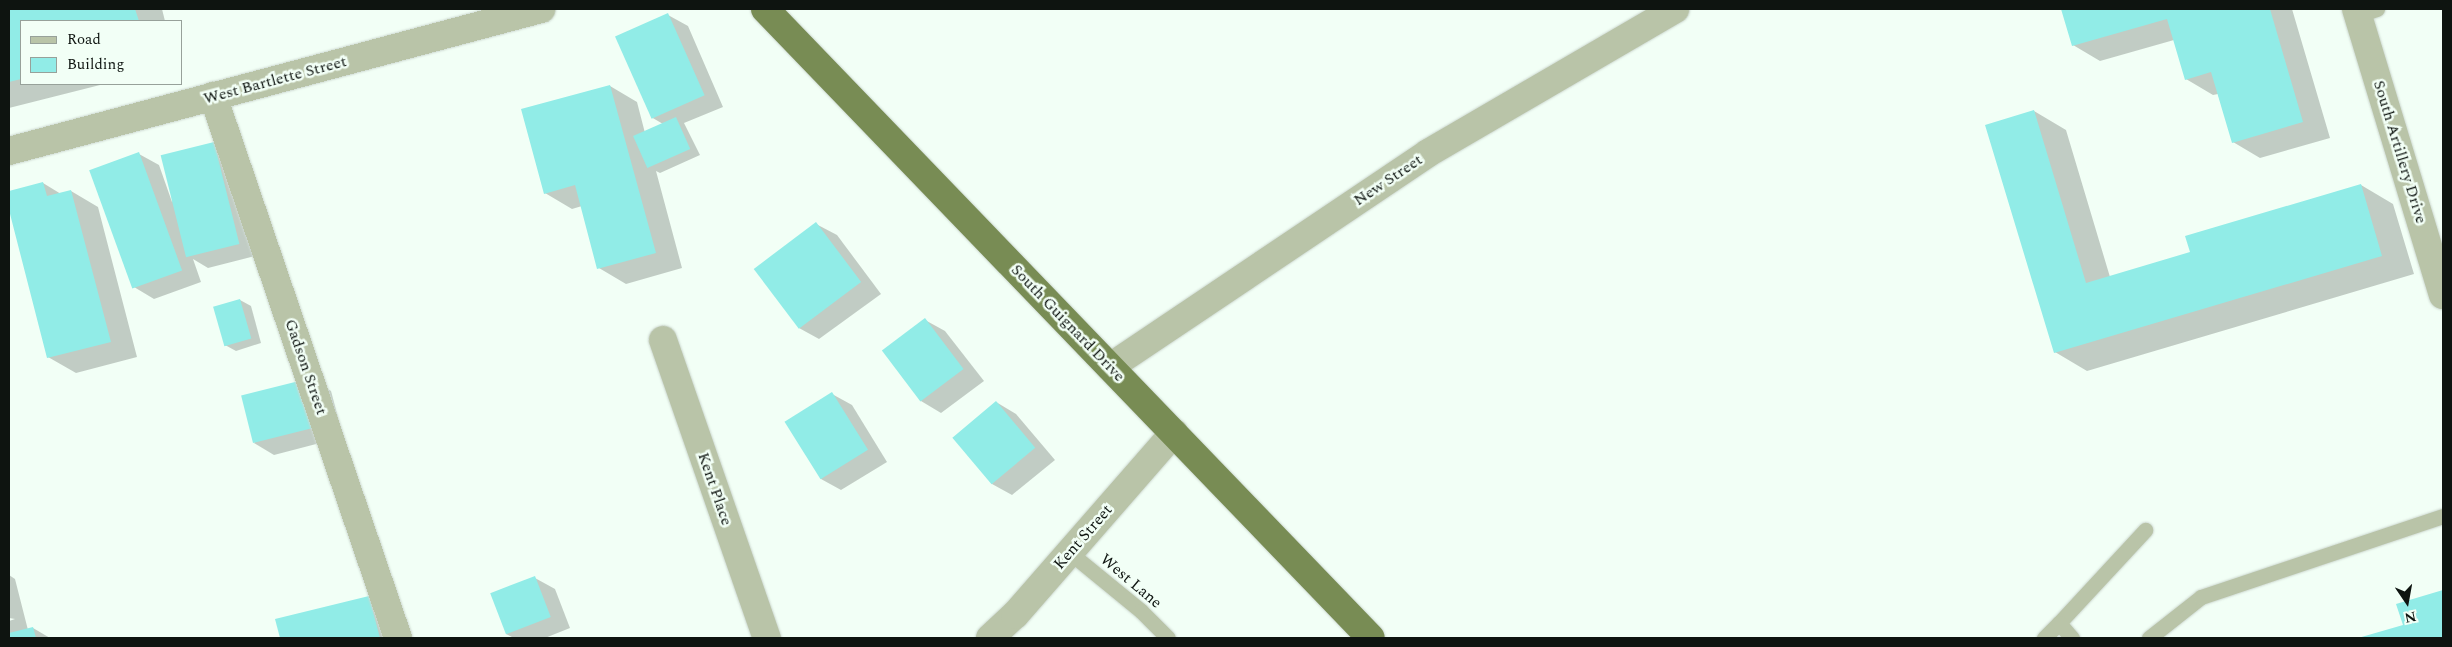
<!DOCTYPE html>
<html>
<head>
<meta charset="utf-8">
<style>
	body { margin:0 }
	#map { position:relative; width:2452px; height:647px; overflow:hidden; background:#f2fff6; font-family:Spectral,serif }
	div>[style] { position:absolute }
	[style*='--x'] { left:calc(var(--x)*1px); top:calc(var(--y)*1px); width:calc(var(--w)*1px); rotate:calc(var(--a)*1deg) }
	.shadow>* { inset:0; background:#0003 }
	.building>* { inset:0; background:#91ece7; transform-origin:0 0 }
	.roads { filter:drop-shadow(0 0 1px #ced9d1) drop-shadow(0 0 1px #ced9d1) }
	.service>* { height:15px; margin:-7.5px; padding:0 7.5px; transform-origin:7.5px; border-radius:7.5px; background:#b9c4a8 }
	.minor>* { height:28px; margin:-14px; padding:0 14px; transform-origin:14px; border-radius:14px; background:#b9c4a8 }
	.trunk>* { height:28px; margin:-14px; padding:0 14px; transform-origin:14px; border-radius:14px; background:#788c54 }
	span { translate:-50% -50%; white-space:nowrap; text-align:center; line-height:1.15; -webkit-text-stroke:5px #f2fff6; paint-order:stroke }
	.street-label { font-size:16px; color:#0e1410 }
	.frame { position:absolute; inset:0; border:10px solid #0e1410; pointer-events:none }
	.legend { position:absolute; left:20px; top:20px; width:162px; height:65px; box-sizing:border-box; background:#f2fff6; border:1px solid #97a19a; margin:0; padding:6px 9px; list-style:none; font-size:15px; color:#0e1410 }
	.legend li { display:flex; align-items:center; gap:10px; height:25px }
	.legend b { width:25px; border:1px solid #97a19a }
	.north { position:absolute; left:2382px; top:577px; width:50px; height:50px; -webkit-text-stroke:4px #f2fff6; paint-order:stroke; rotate:168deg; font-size:14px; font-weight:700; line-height:20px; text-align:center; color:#0e1410 }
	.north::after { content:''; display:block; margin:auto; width:18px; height:22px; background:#0e1410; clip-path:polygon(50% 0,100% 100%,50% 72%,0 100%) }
</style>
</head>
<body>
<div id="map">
	<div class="shadow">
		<div style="clip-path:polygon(9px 9px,162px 9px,165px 21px,21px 21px,21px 84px,104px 84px,9px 108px)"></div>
		<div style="clip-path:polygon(2063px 9px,2292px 9px,2330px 138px,2260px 158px,2233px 142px,2218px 94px,2213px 95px,2186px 79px,2174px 40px,2100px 61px,2073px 45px)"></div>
		<div style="clip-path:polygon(668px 15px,688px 26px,723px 107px,684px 123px,700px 155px,660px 173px,656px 171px,682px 268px,626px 284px,599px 268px,582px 206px,572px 209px,545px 193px,610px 86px,637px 102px,645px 133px,663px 124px,651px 117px)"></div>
		<div style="clip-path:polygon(2034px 111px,2066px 130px,2110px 277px,2191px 253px,2361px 185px,2393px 204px,2414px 274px,2087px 371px,2055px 352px)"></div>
		<div style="clip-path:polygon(214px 143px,234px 155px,259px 255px,208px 268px,193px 259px,201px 282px,154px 299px,134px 287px,139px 154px,159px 165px,172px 202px)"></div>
		<div style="clip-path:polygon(43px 183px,61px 194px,71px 191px,98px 207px,137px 357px,76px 373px,48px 357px,9px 205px,9px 192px)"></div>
		<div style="clip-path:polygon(816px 224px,837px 235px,881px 294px,819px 339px,799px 328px)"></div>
		<div style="clip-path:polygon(240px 300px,251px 306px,261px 343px,236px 351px,225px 345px)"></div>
		<div style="clip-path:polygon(925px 320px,945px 331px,984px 381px,941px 413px,921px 401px)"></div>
		<div style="clip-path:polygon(311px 379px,331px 391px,343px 437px,274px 455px,254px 443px)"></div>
		<div style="clip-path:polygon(832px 394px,852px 405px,887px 462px,841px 490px,821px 479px)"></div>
		<div style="clip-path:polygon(996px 402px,1016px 414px,1055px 460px,1012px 495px,992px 484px)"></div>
		<div style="clip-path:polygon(9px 575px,15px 579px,28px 630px,33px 628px,50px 638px,9px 638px,9px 621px,15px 619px,9px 618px)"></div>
		<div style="clip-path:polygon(535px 578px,555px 589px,570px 628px,545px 638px,514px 638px,506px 634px)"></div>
		<div style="clip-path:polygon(2443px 591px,2443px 638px,2361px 638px,2404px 626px,2398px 605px)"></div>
		<div style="clip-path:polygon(369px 598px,389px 609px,397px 638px,281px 638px,277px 620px)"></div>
	</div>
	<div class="building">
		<div style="clip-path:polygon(9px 9px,135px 9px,139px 21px,21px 21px,21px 79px,9px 82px)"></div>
		<div style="clip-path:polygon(2061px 9px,2270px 9px,2303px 122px,2232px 143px,2211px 72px,2185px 80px,2167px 19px,2072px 46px)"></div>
		<div style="left:668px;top:13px;width:90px;height:58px;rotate:66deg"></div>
		<div style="clip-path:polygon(610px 85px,656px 253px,597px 269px,575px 185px,544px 194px,521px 109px)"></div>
		<div style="clip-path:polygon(2034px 110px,2086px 283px,2190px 252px,2185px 236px,2361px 184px,2382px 256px,2054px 353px,1985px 125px)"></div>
		<div style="left:676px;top:117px;width:35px;height:47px;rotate:66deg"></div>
		<div style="left:214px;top:142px;width:105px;height:55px;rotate:76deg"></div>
		<div style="left:139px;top:152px;width:126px;height:53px;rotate:70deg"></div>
		<div style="clip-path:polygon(43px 182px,47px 196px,71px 190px,111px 342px,47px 358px,9px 210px,9px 191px)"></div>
		<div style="left:816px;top:222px;width:75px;height:78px;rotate:53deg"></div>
		<div style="left:240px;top:299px;width:41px;height:28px;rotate:74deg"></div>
		<div style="left:925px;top:318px;width:64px;height:54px;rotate:53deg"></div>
		<div style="left:311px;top:378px;width:49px;height:72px;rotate:76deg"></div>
		<div style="left:832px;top:392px;width:68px;height:56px;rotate:58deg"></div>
		<div style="left:996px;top:401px;width:61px;height:57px;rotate:50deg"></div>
		<div style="left:535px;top:576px;width:44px;height:48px;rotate:69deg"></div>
		<div style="clip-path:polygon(2443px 590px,2443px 638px,2358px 638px,2403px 625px,2396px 604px)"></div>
		<div style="clip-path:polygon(369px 596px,380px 638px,280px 638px,275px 619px)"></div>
		<div style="clip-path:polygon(33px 627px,36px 638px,9px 638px,9px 633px)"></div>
	</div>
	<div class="roads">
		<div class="service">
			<div style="--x:2358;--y:15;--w:20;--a:-18"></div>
			<div style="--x:1069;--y:552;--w:93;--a:39.3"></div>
			<div style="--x:1141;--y:611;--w:38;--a:45"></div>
			<div style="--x:2059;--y:623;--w:127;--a:-47.2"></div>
			<div style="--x:2044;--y:638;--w:21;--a:-45"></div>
			<div style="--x:2059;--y:623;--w:20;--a:49"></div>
			<div style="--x:2149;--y:638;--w:66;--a:-38.3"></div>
			<div style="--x:2201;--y:597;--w:255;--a:-18.5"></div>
		</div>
		<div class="minor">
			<div style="--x:2356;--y:9;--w:299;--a:73.1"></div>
			<div style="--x:213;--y:96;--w:573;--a:71.15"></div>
			<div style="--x:9;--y:151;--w:551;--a:-14.94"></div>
			<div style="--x:663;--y:340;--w:316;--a:70.8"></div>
			<div style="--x:1110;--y:367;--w:383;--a:-33.9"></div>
			<div style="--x:1428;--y:153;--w:286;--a:-30.2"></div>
			<div style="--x:990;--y:638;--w:34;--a:-43"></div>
			<div style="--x:1015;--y:615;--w:242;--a:-48.9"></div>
		</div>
		<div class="trunk">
			<div style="--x:765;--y:9;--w:873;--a:46.07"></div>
		</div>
	</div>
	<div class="street-label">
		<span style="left:275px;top:80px;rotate:-15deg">West Bartlette Street</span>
		<span style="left:2400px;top:152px;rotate:73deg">South Artillery Drive</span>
		<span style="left:1388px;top:180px;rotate:-34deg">New Street</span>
		<span style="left:1068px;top:323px;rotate:46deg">South Guignard Drive</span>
		<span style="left:306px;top:367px;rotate:71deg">Gadson Street</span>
		<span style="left:715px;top:489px;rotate:71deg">Kent Place</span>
		<span style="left:1083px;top:537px;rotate:-49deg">Kent Street</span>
		<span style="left:1131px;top:581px;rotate:40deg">West Lane</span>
	</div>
	<div class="frame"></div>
	<ul class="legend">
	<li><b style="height:6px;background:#b9c4a8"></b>Road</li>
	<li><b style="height:14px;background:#91ece7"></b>Building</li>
	</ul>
	<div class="north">N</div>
</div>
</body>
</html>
